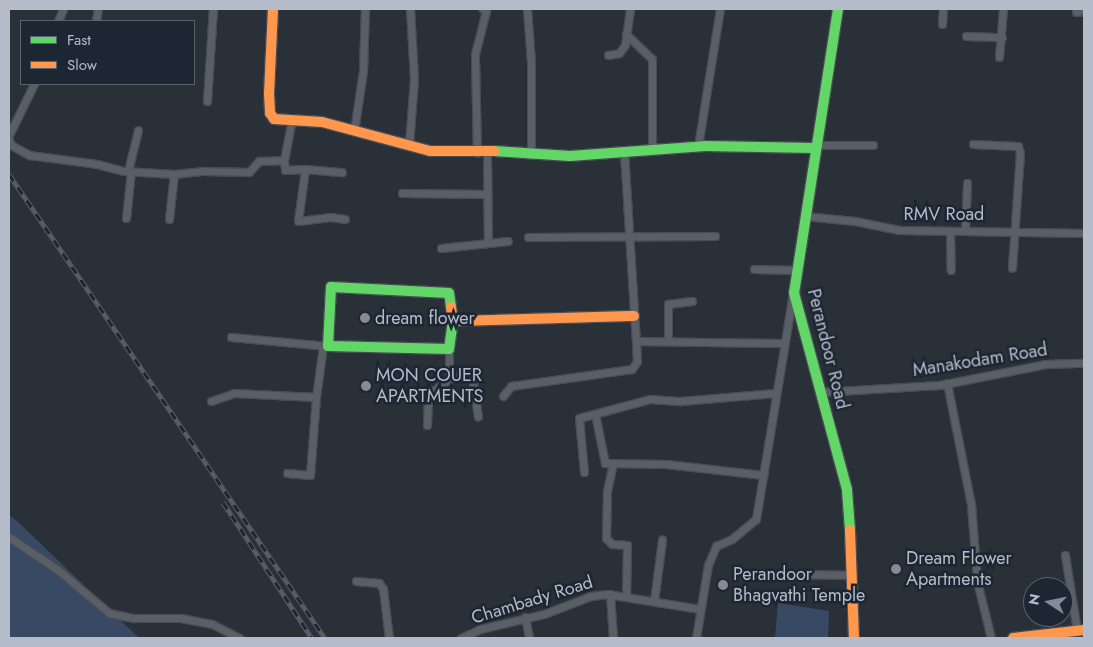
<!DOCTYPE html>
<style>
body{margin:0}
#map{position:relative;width:1093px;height:647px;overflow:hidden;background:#2a3038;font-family:Jost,sans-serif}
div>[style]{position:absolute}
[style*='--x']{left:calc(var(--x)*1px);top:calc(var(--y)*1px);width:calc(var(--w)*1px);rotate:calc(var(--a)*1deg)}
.water>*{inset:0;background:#384963}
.roads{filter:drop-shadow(1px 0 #484c53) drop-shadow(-1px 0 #484c53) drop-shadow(0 1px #484c53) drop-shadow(0 -1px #484c53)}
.street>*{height:7px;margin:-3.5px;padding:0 3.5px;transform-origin:3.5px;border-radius:3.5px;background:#5a5e66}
.fast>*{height:10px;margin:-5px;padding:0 5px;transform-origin:5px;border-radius:5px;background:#63d668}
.slow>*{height:10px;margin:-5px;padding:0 5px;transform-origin:5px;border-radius:5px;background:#ff974d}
.rail>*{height:4.5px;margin-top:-2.25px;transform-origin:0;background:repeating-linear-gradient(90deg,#1d2633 0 8px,#595d64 0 16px);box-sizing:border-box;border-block:1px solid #595d64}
.dots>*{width:14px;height:14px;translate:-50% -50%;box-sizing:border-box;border:2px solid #1d2633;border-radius:50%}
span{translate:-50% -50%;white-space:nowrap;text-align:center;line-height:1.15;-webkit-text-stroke:5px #1d2633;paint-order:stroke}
.street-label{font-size:18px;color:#b4bcc9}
.poi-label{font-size:18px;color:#b4bcc9}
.left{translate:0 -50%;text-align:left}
.frame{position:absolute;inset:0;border:10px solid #b4bcc9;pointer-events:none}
.legend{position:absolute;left:20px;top:20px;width:175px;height:65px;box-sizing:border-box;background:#1d2633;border:1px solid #59626f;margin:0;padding:6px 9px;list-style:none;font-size:15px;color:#b4bcc9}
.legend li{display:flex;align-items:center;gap:10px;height:25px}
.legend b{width:25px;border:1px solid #59626f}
.north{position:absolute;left:1023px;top:577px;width:50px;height:50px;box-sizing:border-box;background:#1d2633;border:1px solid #59626f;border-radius:50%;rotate:281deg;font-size:14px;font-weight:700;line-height:20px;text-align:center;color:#b4bcc9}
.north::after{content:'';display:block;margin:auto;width:18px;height:22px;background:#848b96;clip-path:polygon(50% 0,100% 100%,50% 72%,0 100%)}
</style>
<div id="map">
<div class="water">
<div style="clip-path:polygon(9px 515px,18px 522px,139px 638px,9px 638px)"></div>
<div style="clip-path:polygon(778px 603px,829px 611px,828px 638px,775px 638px)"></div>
</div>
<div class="roads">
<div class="street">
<div style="--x:527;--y:9;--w:53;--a:85.7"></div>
<div style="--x:531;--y:62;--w:93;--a:90"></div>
<div style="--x:1076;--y:12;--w:8;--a:-7"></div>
<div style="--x:58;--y:21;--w:13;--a:-67"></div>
<div style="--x:96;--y:21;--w:12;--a:-81"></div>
<div style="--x:942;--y:24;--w:15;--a:-86"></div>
<div style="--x:626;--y:34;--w:36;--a:44"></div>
<div style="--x:652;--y:59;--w:92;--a:90"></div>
<div style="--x:966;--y:36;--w:36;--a:2"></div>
<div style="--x:608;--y:55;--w:11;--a:-10"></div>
<div style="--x:619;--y:53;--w:10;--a:-53"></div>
<div style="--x:625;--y:45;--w:36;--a:-82"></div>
<div style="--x:999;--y:57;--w:48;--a:-85.2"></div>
<div style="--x:207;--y:101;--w:92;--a:-86.3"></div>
<div style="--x:354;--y:131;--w:61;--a:-81.5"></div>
<div style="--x:363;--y:71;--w:62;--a:-88.2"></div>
<div style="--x:9;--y:135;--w:57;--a:-63.9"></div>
<div style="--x:9;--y:140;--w:5;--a:68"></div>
<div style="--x:11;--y:145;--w:21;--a:29"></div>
<div style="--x:29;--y:155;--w:69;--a:7.5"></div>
<div style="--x:97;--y:164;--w:27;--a:15"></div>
<div style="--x:123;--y:171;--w:51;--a:3.4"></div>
<div style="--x:174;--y:174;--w:30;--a:-6"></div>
<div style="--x:204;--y:171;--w:45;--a:1.3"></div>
<div style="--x:249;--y:172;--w:15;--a:-48"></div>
<div style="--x:259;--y:161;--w:25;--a:-2"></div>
<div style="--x:284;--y:160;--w:10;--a:84"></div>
<div style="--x:285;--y:170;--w:20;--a:-3"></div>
<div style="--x:305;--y:169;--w:52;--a:97.7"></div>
<div style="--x:298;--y:221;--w:32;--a:-7"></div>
<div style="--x:330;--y:217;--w:15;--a:8"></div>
<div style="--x:973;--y:144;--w:45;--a:2.5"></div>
<div style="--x:1018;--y:146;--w:7;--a:74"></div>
<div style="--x:1020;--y:153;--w:115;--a:94"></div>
<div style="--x:409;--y:145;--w:67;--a:-85.7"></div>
<div style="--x:414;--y:78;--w:69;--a:-93.3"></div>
<div style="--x:816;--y:145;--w:57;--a:0"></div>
<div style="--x:698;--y:146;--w:139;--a:-80.9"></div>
<div style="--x:624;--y:152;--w:189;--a:86.4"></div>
<div style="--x:636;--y:341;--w:147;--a:0.8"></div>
<div style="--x:477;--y:153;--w:99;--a:-91.2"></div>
<div style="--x:475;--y:54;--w:44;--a:-75.7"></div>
<div style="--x:486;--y:11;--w:4;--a:-146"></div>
<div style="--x:487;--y:153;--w:90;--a:89.4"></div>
<div style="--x:284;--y:160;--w:38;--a:-79"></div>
<div style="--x:305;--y:169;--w:37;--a:5"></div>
<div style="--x:128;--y:171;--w:42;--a:-76.3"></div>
<div style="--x:402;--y:193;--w:85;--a:0.7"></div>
<div style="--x:805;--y:216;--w:50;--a:5.7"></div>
<div style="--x:855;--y:221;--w:45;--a:11.6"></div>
<div style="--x:899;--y:230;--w:185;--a:0.9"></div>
<div style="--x:126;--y:218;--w:47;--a:-83.9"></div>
<div style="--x:169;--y:219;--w:45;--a:-83.7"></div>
<div style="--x:950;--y:231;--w:39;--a:89"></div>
<div style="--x:965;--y:231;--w:48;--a:-87.6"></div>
<div style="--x:528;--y:237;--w:187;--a:-0.3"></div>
<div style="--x:441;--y:248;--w:67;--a:-6"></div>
<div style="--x:754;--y:269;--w:42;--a:1.4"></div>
<div style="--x:231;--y:337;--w:97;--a:5.3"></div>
<div style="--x:668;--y:341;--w:37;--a:-90"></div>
<div style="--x:668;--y:304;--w:24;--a:-7"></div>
<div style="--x:449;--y:375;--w:23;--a:0"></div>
<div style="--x:472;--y:375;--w:42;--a:81.9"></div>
<div style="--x:947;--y:383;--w:123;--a:78.8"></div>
<div style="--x:971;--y:504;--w:77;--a:85.5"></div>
<div style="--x:977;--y:581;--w:59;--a:76.2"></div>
<div style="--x:821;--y:392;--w:119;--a:-3.4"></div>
<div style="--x:940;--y:385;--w:108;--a:-11.2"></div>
<div style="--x:1046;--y:364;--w:38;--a:-2"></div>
<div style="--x:503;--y:396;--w:13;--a:-51"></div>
<div style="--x:511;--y:386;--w:122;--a:-8"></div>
<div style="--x:632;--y:369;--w:9;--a:-58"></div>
<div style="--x:637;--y:361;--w:20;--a:-93"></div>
<div style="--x:316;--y:397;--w:51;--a:-82.2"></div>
<div style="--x:211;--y:401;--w:24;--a:-19"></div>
<div style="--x:234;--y:393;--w:82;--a:2.8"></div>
<div style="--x:316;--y:397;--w:78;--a:94.4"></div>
<div style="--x:310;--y:475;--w:23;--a:-175"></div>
<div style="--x:595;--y:414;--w:50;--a:78.5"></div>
<div style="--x:605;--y:463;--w:61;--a:0.9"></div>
<div style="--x:666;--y:464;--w:98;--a:6.5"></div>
<div style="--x:427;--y:425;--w:30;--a:-88"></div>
<div style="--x:428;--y:395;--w:26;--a:-37"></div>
<div style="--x:449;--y:379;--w:30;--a:-90"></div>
<div style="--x:613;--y:463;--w:30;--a:102"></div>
<div style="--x:607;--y:492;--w:46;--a:91.2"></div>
<div style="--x:606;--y:538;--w:8;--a:45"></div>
<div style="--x:612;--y:544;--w:15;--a:4"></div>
<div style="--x:627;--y:545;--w:52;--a:91.1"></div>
<div style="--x:584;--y:472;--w:54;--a:-95.3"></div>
<div style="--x:579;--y:418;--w:73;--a:-15"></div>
<div style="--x:650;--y:399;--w:31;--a:4"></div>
<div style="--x:681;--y:401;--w:94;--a:-4.9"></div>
<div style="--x:9;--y:537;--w:59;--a:34"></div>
<div style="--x:58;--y:570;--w:67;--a:40.1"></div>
<div style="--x:109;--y:613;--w:25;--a:12"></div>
<div style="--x:133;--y:618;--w:48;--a:0"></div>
<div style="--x:181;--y:618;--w:32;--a:11"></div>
<div style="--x:212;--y:624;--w:31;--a:27"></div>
<div style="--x:1065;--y:555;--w:77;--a:81"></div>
<div style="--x:798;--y:574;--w:55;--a:1"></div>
<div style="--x:356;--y:581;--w:23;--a:5"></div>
<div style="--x:379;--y:583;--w:7;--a:56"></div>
<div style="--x:383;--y:589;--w:49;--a:83"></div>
<div style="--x:610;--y:594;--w:44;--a:86.1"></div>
<div style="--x:654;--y:601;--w:62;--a:-82.5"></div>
<div style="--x:525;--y:617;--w:21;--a:79"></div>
<div style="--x:461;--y:638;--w:21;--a:-25"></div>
<div style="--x:480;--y:629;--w:66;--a:-13.2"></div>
<div style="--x:544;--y:614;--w:50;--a:-21"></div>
<div style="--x:591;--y:596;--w:16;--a:-7"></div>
<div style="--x:607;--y:594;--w:94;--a:9.2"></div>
<div style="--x:696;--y:638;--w:74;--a:-80.7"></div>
<div style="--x:708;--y:565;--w:21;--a:-67"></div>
<div style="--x:716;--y:546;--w:17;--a:-24"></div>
<div style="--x:732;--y:539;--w:31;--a:-40"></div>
<div style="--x:756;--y:519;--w:228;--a:-80.7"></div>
</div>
<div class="fast">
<div style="--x:838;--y:9;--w:287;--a:98.8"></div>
<div style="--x:794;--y:293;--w:204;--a:74.9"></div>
<div style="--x:847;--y:490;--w:40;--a:85.7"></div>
<div style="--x:494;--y:151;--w:76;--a:3.8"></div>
<div style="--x:570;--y:156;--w:135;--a:-4.2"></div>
<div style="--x:705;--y:146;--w:110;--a:1"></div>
<div style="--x:451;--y:307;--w:14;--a:-98"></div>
<div style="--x:449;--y:293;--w:118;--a:-177.1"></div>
<div style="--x:331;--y:287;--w:59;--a:92.9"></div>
<div style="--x:328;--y:346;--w:121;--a:1.4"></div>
<div style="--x:449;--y:349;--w:28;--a:-82"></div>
</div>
<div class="slow">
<div style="--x:273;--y:9;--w:84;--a:92.7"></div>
<div style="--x:269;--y:93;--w:20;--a:87"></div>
<div style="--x:270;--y:113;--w:7;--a:56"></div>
<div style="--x:274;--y:119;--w:48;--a:3.6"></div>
<div style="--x:322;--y:122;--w:112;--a:15"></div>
<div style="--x:430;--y:151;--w:64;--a:0"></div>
<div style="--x:451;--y:307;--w:14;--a:82"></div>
<div style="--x:453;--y:321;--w:181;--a:-1.6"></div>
<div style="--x:850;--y:530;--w:108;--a:87.9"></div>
<div style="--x:1013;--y:638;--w:71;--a:-6.4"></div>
</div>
</div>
<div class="rail">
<div style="--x:9;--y:174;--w:561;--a:55.74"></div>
<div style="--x:223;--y:502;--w:163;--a:56.8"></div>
</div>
<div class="dots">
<div style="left:365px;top:318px;background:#848b96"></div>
<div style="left:366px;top:386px;background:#848b96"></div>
<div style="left:896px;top:569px;background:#848b96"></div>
<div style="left:723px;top:585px;background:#848b96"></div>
</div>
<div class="street-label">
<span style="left:944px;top:214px">RMV Road</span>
<span style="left:828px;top:349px;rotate:76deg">Perandoor Road</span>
<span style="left:980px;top:360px;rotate:-9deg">Manakodam Road</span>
<span style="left:532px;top:600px;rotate:-17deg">Chambady Road</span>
</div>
<div class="poi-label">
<span class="left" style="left:375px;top:318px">dream flower</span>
<span class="left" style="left:376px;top:386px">MON COUER<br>APARTMENTS</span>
<span class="left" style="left:906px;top:569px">Dream Flower<br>Apartments</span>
<span class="left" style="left:733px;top:585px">Perandoor<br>Bhagvathi Temple</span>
</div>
<div class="frame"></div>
<ul class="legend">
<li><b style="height:6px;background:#63d668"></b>Fast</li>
<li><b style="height:6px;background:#ff974d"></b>Slow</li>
</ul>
<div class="north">N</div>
</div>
